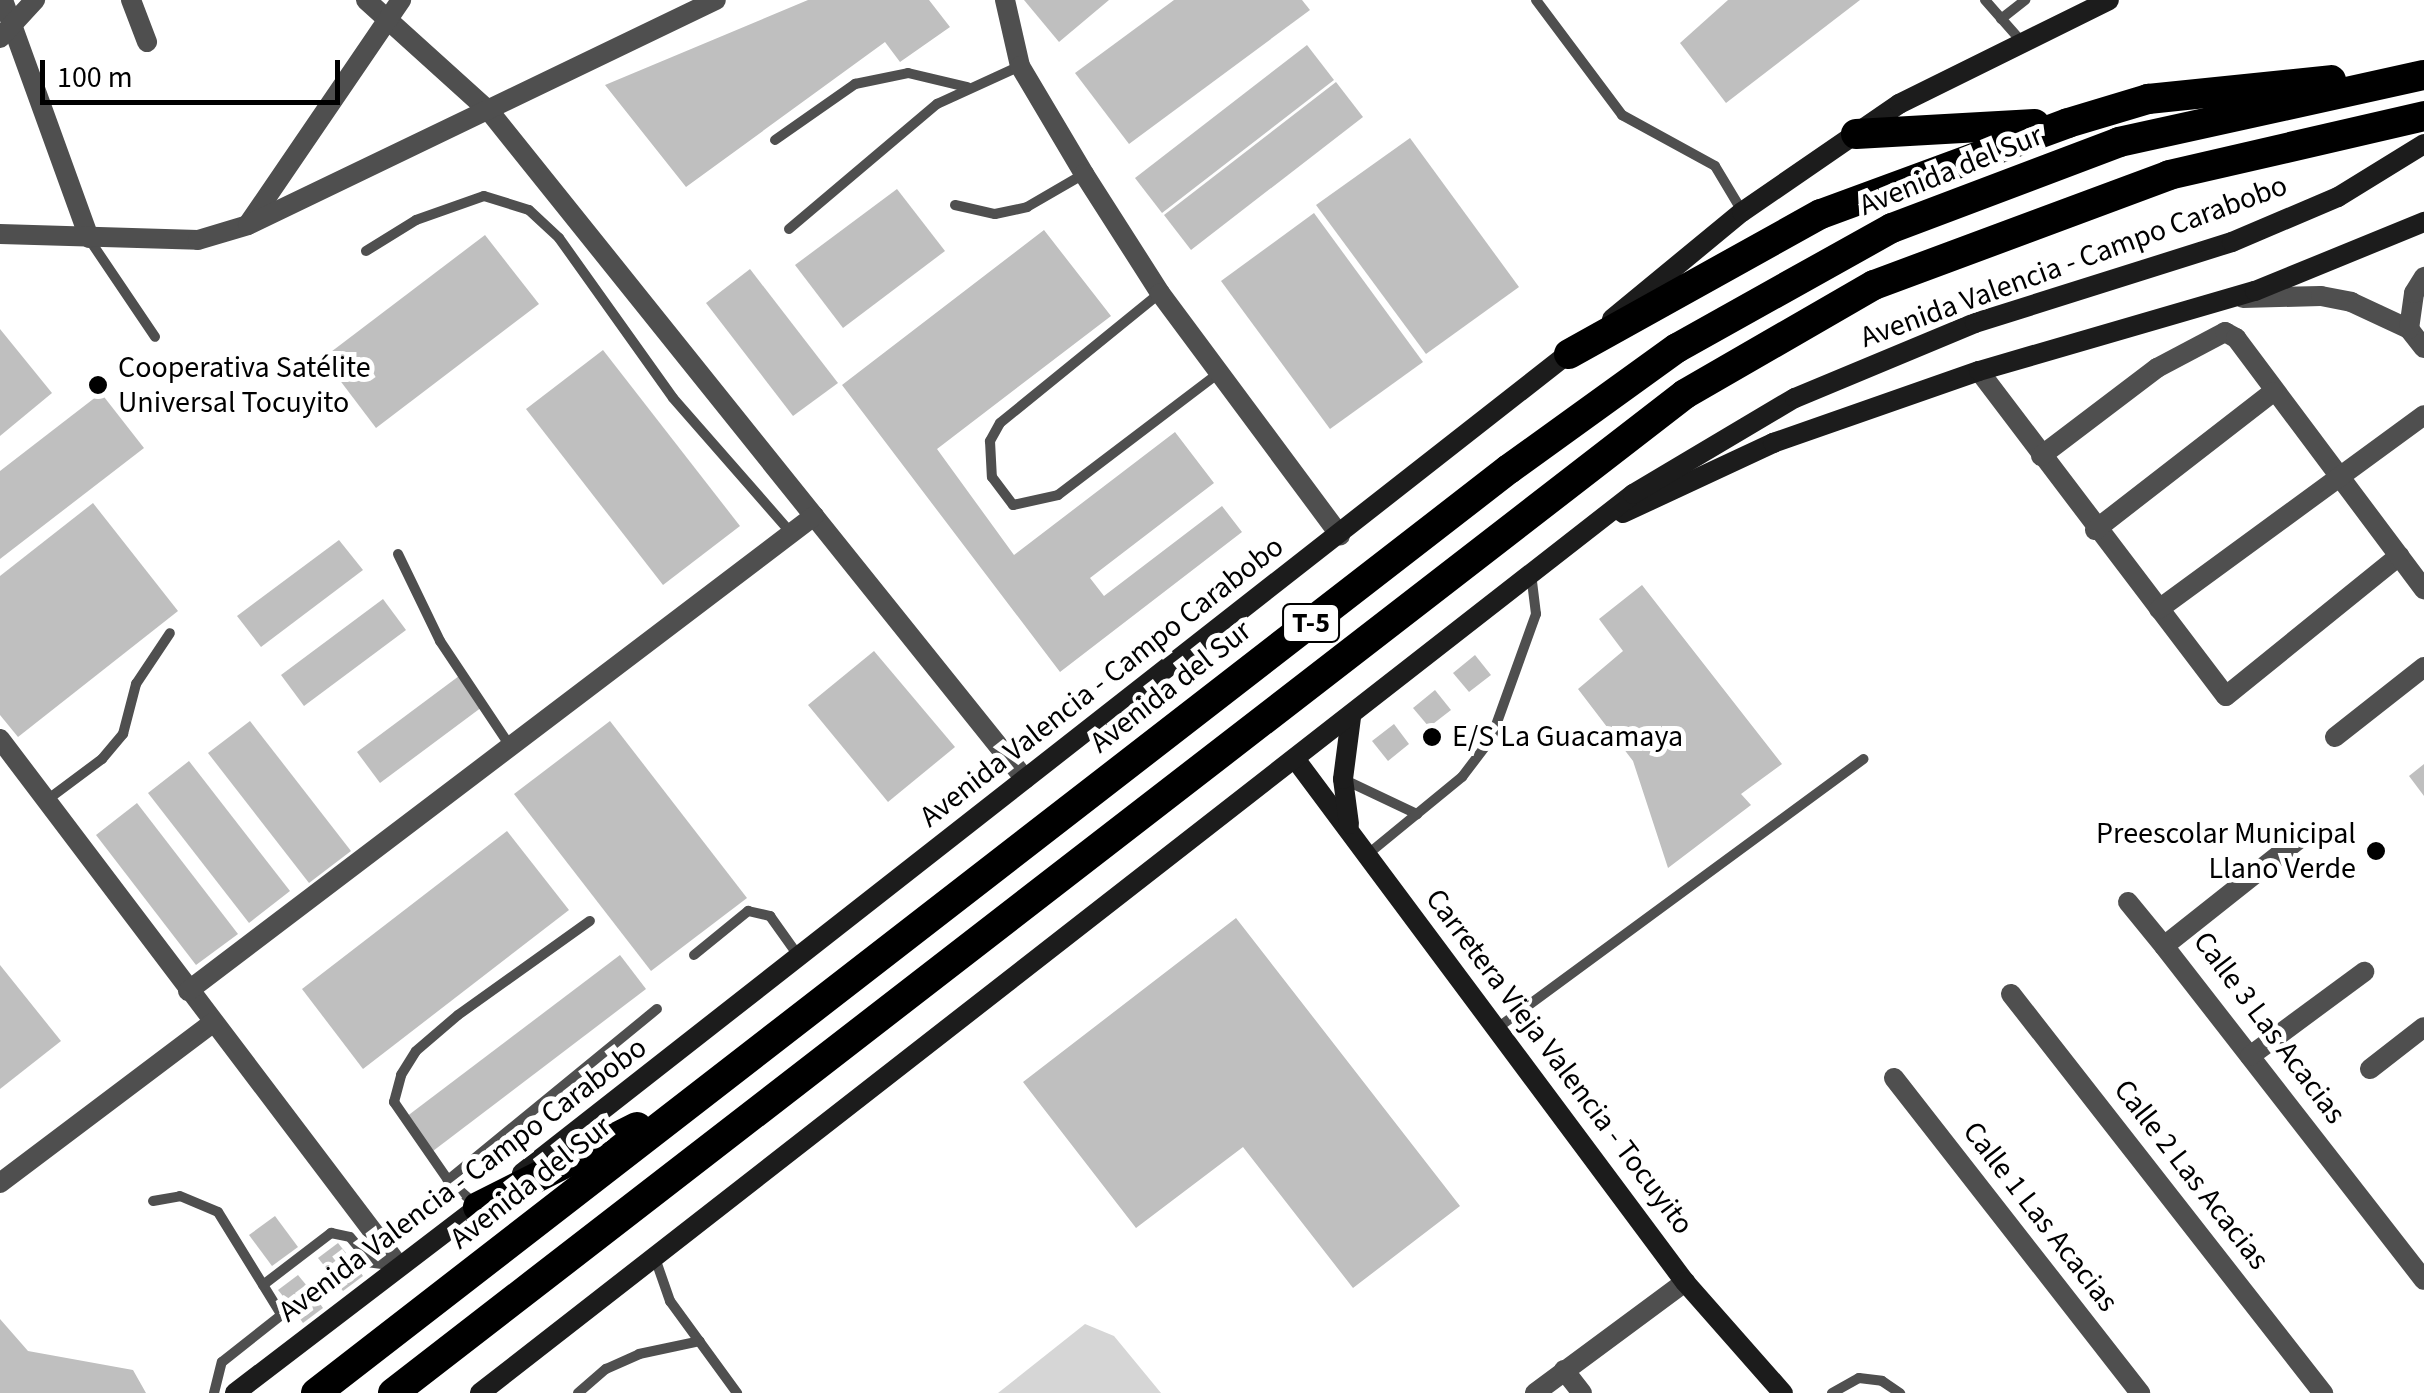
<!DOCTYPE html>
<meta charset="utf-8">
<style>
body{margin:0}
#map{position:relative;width:2424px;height:1393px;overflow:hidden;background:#fff;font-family:"Source Sans 3",sans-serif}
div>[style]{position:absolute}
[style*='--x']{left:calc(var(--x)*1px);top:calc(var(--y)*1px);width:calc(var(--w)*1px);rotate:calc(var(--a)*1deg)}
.green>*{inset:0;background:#d6d6d6}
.building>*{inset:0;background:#bfbfbf}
.lane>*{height:10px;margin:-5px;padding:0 5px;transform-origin:5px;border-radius:5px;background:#4f4f4f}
.street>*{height:20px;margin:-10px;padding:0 10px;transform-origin:10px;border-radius:10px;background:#4f4f4f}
.secondary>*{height:20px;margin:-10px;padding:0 10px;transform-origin:10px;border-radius:10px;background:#1c1c1c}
.highway>*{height:30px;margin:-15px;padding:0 15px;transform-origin:15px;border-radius:15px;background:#000}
.dots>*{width:28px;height:28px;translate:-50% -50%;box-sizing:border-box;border:5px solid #fff;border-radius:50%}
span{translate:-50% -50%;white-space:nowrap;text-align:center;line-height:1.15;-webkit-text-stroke:10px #fff;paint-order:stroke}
.shield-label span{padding:2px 8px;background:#fff;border:2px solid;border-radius:8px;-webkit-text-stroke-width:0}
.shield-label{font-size:28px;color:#000;font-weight:700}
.street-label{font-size:30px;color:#000}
.poi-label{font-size:30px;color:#000}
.left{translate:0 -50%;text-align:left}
.right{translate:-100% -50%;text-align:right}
.scale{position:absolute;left:40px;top:60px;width:300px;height:45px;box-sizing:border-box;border:5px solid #000;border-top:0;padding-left:12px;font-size:30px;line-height:35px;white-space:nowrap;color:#000;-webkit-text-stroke:8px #fff;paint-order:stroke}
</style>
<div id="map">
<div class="green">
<div style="clip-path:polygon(1085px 1324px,1114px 1336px,1161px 1393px,998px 1393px)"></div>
</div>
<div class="building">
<div style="clip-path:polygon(808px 0,929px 0,950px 27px,900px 62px,885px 42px,686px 187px,605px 85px)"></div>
<div style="clip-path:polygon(1024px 0,1109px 0,1059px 42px)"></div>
<div style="clip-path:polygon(1174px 0,1302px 0,1310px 10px,1129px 144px,1075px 73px)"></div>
<div style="clip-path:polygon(1728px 0,1860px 0,1726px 103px,1680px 43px)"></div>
<div style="clip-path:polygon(1307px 45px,1334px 80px,1162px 213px,1135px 178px)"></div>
<div style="clip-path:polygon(1336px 82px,1363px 117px,1191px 250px,1164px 215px)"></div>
<div style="clip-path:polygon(1410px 138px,1519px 287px,1426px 354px,1316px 205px)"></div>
<div style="clip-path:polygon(897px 189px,945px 251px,843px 328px,795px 265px)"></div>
<div style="clip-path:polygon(1314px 213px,1423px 362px,1330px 429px,1221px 281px)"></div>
<div style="clip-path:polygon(1044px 230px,1111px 316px,937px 449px,1014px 555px,1175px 432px,1214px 483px,1090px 578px,1104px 596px,1222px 506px,1242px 532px,1060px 672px,842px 385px)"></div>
<div style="clip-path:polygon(485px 235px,539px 304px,376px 428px,323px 358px)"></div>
<div style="clip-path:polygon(750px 269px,838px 383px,793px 416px,706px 303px)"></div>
<div style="clip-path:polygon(0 329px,52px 393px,0 436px)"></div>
<div style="clip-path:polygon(603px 350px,740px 526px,663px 585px,526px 409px)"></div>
<div style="clip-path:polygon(101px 393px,144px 448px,0 559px,0 471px)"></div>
<div style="clip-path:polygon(93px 503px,178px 611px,18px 737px,0 715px,0 576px)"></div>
<div style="clip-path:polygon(339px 540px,363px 570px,261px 647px,237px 616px)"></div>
<div style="clip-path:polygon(1642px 585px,1782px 764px,1741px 794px,1751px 805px,1668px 868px,1633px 761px,1578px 689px,1623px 651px,1599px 619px)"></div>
<div style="clip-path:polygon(383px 599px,406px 630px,304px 706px,281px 675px)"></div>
<div style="clip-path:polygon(874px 651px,955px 747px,888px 802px,808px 705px)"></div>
<div style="clip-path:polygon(1475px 655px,1491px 675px,1469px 692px,1453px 673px)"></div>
<div style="clip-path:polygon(459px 676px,482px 707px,380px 783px,357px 752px)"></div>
<div style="clip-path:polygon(1435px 690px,1451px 710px,1429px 727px,1413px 708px)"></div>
<div style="clip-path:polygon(250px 721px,351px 851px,309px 883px,208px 753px)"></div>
<div style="clip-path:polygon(610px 721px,747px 898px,651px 971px,514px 794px)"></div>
<div style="clip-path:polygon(1394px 724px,1409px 744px,1388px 761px,1372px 741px)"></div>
<div style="clip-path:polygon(189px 761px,290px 891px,249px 923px,148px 793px)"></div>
<div style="clip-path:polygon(2424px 764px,2424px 796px,2409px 776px)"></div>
<div style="clip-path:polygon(137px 803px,238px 934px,196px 965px,96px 835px)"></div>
<div style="clip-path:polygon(507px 831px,569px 910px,363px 1069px,302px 989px)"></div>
<div style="clip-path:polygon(1236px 918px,1460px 1206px,1353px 1288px,1243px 1147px,1136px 1228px,1023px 1082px)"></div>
<div style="clip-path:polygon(620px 955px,646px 989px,433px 1151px,406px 1117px)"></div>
<div style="clip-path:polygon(0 965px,61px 1041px,0 1089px)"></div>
<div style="clip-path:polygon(275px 1216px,298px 1247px,272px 1266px,249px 1235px)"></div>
<div style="clip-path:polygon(338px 1243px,346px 1253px,326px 1268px,318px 1258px)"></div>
<div style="clip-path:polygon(355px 1265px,363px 1276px,343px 1291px,335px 1281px)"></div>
<div style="clip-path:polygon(298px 1275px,307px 1286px,287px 1301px,278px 1290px)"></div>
<div style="clip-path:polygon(315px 1297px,323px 1308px,303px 1323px,295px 1312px)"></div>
<div style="clip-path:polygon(0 1319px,28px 1351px,133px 1370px,146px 1393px,0 1393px)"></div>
</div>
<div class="lane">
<div style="--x:1536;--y:0;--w:144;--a:53.2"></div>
<div style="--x:1622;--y:115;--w:106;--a:28.7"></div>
<div style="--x:1715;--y:166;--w:52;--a:59"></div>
<div style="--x:1985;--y:0;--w:55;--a:48.7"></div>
<div style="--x:2001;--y:19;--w:31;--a:-38"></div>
<div style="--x:775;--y:140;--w:98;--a:-35"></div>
<div style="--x:855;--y:84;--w:54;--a:-11.7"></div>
<div style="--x:908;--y:73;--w:61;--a:13.3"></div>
<div style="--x:955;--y:205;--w:41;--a:12.7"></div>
<div style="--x:995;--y:214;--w:33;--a:-12"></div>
<div style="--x:1027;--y:207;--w:66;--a:-30.1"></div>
<div style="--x:789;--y:229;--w:194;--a:-40.2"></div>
<div style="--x:937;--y:104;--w:91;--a:-24.6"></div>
<div style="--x:89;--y:239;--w:118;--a:56"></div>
<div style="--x:366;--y:251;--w:59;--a:-31.8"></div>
<div style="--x:416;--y:220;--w:72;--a:-19.4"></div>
<div style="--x:484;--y:196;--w:47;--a:17.3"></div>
<div style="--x:529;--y:210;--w:41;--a:43"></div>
<div style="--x:559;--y:238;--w:196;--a:54.5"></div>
<div style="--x:673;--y:398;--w:182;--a:48.8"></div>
<div style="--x:1160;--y:293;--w:206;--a:140.9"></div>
<div style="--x:1000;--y:423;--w:21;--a:119"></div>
<div style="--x:990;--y:441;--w:36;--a:87"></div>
<div style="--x:992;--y:477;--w:35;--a:53"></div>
<div style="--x:1013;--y:505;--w:46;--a:-12.5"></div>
<div style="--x:1058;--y:495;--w:202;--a:-37.2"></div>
<div style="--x:398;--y:554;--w:97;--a:64.2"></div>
<div style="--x:440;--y:641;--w:126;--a:56.3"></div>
<div style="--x:1345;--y:780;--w:80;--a:25.3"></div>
<div style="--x:47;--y:800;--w:69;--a:-36.7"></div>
<div style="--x:102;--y:759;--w:33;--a:-50"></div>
<div style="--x:123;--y:734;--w:52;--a:-75.4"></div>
<div style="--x:136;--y:684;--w:61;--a:-56.3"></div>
<div style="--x:1368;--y:854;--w:122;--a:-39.3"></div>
<div style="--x:1462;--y:777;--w:48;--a:-52.7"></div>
<div style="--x:1491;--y:739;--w:133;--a:-70.2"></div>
<div style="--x:1536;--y:614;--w:38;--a:-97"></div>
<div style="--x:694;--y:955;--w:70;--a:-39.2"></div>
<div style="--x:748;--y:911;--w:23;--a:13"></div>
<div style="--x:770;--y:916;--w:52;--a:54.5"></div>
<div style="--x:1496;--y:1029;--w:456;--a:-36.3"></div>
<div style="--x:448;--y:1180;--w:270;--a:-39.3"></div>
<div style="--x:153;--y:1201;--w:27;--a:-10"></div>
<div style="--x:180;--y:1196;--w:41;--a:22.8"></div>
<div style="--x:218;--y:1212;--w:120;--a:58.3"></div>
<div style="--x:474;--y:1203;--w:35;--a:-139"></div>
<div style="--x:448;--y:1180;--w:95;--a:-124.7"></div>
<div style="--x:394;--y:1102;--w:28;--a:-75"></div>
<div style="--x:401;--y:1075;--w:28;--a:-58"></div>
<div style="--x:416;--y:1051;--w:55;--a:-40.6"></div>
<div style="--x:458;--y:1015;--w:162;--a:-35.5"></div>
<div style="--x:655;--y:1258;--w:46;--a:70.8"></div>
<div style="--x:670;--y:1301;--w:114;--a:53.9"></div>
<div style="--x:263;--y:1285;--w:86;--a:-37.4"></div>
<div style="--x:331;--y:1233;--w:19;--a:12"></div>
<div style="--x:350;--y:1237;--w:30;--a:50"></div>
<div style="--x:214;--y:1393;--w:32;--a:-76"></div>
<div style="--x:222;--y:1362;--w:164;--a:-38.3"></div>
<div style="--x:351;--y:1260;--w:47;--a:7.3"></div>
<div style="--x:578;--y:1393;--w:37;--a:-41"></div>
<div style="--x:606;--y:1369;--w:36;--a:-24"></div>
<div style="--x:639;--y:1354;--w:62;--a:-12"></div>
<div style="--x:1832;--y:1393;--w:31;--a:-29"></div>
<div style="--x:1859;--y:1378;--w:23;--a:7"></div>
<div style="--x:1882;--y:1381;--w:22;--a:34"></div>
</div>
<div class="street">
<div style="--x:3;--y:0;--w:253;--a:70.1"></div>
<div style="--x:131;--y:0;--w:45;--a:69.1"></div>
<div style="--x:366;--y:0;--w:167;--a:42.1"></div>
<div style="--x:490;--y:112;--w:855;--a:51.27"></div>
<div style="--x:1005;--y:0;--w:68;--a:77.2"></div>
<div style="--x:1020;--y:66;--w:126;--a:59.3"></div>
<div style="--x:1084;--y:174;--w:141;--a:57.4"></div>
<div style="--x:1160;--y:293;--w:302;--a:53.4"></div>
<div style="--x:0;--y:38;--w:52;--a:-47.4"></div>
<div style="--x:249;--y:223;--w:270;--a:-55.7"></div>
<div style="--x:0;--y:234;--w:198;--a:1.7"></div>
<div style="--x:198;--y:240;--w:52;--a:-16.7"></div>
<div style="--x:248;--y:225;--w:519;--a:-25.68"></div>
<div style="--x:2243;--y:298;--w:78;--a:-1.5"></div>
<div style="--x:2321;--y:296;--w:31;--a:11"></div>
<div style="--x:2351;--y:302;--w:64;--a:25"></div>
<div style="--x:2409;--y:329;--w:24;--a:52"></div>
<div style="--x:2409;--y:329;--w:36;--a:-82"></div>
<div style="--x:2414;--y:293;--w:19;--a:-58"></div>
<div style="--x:1979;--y:371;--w:408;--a:52.8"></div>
<div style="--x:2226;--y:696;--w:223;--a:-39"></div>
<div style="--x:2041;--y:456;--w:146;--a:-37.2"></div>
<div style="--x:2157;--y:368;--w:77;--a:-27.9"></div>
<div style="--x:2225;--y:332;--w:13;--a:29"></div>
<div style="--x:2236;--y:338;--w:314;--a:53.2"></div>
<div style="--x:2095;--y:530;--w:225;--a:-37.8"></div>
<div style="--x:2159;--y:609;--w:328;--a:-36.2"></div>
<div style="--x:2335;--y:737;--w:113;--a:-38.2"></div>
<div style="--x:0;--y:739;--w:661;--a:52.87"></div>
<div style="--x:2299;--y:839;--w:172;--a:141.6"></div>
<div style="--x:2164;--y:946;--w:423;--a:52.1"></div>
<div style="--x:2128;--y:902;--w:57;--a:50.7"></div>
<div style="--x:188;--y:991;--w:786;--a:-37.19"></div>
<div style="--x:2011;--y:994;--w:507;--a:51.98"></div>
<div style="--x:2250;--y:1056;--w:142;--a:-36.4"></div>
<div style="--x:2370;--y:1069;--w:68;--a:-37.9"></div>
<div style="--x:1894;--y:1078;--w:400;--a:52"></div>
<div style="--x:0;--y:1183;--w:266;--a:-37"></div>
<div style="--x:1564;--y:1370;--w:29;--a:52"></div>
<div style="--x:1535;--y:1393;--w:187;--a:-36.5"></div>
</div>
<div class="secondary">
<div style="--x:1612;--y:319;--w:168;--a:-39.5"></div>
<div style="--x:1742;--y:212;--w:191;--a:-34.5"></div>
<div style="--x:1899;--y:104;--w:234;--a:-26.3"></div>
<div style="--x:1623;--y:513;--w:166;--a:-25"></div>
<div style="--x:1773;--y:443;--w:218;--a:-19.3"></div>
<div style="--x:1979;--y:371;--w:287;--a:-16.2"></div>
<div style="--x:2255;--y:291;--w:183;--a:-22.2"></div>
<div style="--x:1296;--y:760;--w:651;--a:53.31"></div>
<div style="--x:1685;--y:1282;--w:148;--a:48.6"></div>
<div style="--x:1349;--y:824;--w:45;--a:-97.6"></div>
<div style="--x:1343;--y:779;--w:63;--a:-82.6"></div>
<div style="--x:522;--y:1173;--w:1341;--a:-38.07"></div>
<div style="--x:235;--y:1393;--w:317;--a:-37.4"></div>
<div style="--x:480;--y:1393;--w:1462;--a:-37.94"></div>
<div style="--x:1633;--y:494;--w:188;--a:-30.7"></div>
<div style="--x:1795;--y:398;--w:195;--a:-22.6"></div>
<div style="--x:1975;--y:323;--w:269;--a:-17.5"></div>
<div style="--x:2232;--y:242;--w:115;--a:-23"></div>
<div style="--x:2338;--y:197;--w:101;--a:-31.6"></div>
</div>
<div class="highway">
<div style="--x:1856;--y:134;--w:179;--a:-3.2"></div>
<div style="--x:1569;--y:354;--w:288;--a:-29.1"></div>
<div style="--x:1821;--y:214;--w:263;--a:-20.2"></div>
<div style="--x:2068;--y:123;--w:84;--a:-16.7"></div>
<div style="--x:2148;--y:99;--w:184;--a:-5.9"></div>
<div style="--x:478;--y:1207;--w:178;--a:-26.7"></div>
<div style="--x:316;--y:1393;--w:1509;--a:-37.76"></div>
<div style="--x:1509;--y:469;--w:207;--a:-35.8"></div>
<div style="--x:1677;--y:348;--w:246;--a:-29.2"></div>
<div style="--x:1892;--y:228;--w:243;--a:-20.7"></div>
<div style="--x:2119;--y:142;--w:312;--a:-12.4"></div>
<div style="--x:393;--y:1393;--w:1633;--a:-37.71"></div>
<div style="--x:1685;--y:394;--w:218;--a:-30"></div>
<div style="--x:1874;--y:285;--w:315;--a:-20.4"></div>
<div style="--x:2169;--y:175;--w:262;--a:-13"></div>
</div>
<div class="dots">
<div style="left:98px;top:385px;background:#000"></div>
<div style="left:1432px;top:737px;background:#000"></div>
<div style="left:2376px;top:851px;background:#000"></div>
</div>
<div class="shield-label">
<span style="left:1311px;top:623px">T-5</span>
</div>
<div class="street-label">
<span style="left:1951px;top:171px;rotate:-22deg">Avenida del Sur</span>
<span style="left:2074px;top:262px;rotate:-20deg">Avenida Valencia - Campo Carabobo</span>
<span style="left:1102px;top:682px;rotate:-38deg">Avenida Valencia - Campo Carabobo</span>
<span style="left:1171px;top:687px;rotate:-38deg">Avenida del Sur</span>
<span style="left:2269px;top:1028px;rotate:53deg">Calle 3 Las Acacias</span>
<span style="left:1559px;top:1062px;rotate:53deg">Carretera Vieja Valencia - Tocuyito</span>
<span style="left:2191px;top:1175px;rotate:52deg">Calle 2 Las Acacias</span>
<span style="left:463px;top:1180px;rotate:-37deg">Avenida Valencia - Campo Carabobo</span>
<span style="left:531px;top:1183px;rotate:-38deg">Avenida del Sur</span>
<span style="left:2040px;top:1217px;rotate:52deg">Calle 1 Las Acacias</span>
</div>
<div class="poi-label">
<span class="left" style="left:118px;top:385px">Cooperativa Satélite<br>Universal Tocuyito</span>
<span class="left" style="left:1452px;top:737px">E/S La Guacamaya</span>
<span class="right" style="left:2356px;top:851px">Preescolar Municipal<br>Llano Verde</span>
</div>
<div class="scale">100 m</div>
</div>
